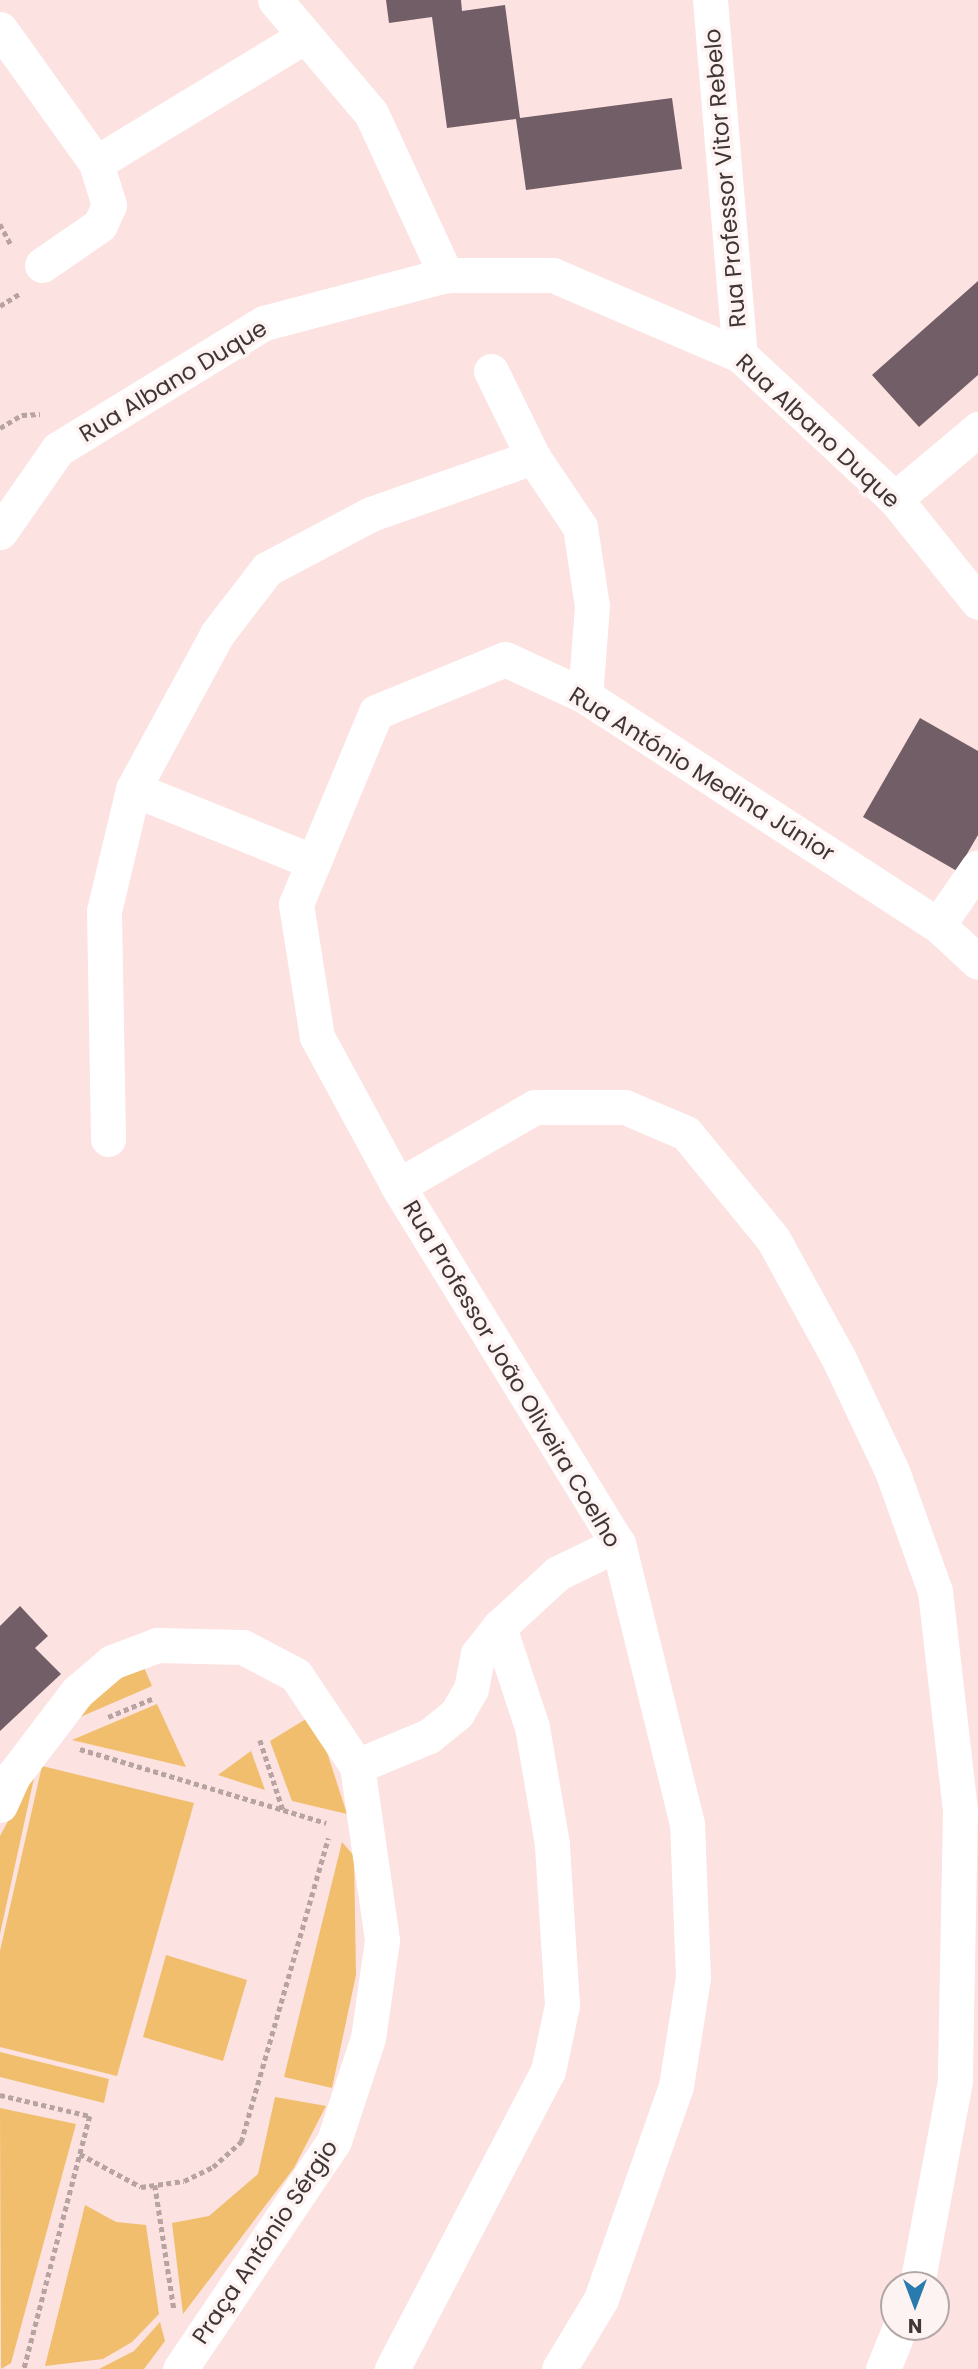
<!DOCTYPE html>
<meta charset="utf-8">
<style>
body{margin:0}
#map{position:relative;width:978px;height:2369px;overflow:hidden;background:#fce2e0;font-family:Poppins,sans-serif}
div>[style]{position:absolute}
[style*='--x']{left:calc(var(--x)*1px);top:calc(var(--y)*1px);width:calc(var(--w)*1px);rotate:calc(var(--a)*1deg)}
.green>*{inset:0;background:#f0be6d}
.building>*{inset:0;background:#725e66}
.path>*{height:4.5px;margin-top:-2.25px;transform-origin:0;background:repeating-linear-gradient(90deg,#b7a3a1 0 5px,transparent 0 8.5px)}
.street>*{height:35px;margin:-17.5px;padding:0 17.5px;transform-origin:17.5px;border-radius:17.5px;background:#fff}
span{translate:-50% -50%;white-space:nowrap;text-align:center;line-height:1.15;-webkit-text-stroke:7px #fef3f3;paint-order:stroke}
.street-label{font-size:23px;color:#403635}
.north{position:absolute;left:880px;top:2271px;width:70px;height:70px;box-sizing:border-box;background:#fef3f3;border:2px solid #b2a7a7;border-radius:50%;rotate:180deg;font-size:19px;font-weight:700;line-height:28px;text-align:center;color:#403635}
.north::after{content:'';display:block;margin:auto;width:24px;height:32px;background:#287bac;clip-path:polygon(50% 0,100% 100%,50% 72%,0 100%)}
</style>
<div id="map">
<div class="green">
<div style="clip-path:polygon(143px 1665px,152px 1686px,64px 1724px,114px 1677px)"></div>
<div style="clip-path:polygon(157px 1704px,186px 1767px,72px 1740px)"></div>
<div style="clip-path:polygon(306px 1719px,324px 1743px,347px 1814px,292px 1801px,270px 1741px)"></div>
<div style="clip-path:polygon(251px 1751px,265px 1790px,218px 1775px)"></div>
<div style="clip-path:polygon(42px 1766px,194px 1803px,117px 2076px,0 2047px,0 1951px)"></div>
<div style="clip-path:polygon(36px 1769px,0 1934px,0 1836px)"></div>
<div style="clip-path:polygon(342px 1842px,354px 1856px,356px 1975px,332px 2088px,284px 2077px)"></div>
<div style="clip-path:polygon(166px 1955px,247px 1980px,223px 2061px,143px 2037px)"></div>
<div style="clip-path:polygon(0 2052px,109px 2079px,104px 2103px,0 2077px)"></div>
<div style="clip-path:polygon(275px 2097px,326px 2106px,294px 2168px,183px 2314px,172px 2223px,209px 2216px,258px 2174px)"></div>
<div style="clip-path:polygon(0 2108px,76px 2124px,11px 2363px,1px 2369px)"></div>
<div style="clip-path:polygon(85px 2205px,116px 2222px,146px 2225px,159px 2314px,132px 2342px,103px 2359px,45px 2366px)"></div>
<div style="clip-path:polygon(160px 2322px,165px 2341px,144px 2369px,99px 2369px,134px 2351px)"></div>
</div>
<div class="building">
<div style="clip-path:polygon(386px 0,461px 0,462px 11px,505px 5px,520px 118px,672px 98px,682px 169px,526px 190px,516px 119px,447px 128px,432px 17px,389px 23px)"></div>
<div style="clip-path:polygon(978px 281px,978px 375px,919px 427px,872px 375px)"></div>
<div style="clip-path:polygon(920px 718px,978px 751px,978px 835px,957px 871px,863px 817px)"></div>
<div style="clip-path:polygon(20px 1606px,48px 1636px,35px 1648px,61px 1674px,0 1731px,0 1626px)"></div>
</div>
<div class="path">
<div style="--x:0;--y:224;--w:24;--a:62"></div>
<div style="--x:0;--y:306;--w:25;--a:-32"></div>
<div style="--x:0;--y:428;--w:26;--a:-31"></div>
<div style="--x:22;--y:415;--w:18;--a:-3"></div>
<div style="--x:108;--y:1717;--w:50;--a:-22.4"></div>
<div style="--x:260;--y:1740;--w:74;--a:71.8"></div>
<div style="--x:80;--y:1749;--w:257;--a:16.7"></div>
<div style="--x:0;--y:2095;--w:92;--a:13.1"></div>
<div style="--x:90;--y:2116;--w:261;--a:104.6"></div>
<div style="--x:80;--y:2154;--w:69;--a:28.4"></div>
<div style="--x:141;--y:2187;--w:43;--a:-7.9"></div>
<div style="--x:184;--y:2181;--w:32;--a:-26"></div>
<div style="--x:213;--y:2167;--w:38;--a:-42"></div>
<div style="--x:241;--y:2142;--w:316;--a:-74"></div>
<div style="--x:155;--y:2185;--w:125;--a:81.3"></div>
</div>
<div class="street">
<div style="--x:275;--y:0;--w:148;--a:49.7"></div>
<div style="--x:371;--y:113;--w:179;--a:65.2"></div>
<div style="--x:710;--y:0;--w:356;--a:85.2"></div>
<div style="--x:0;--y:29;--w:165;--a:54.4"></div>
<div style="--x:96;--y:163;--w:245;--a:-31.3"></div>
<div style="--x:42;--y:265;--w:70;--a:-34.6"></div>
<div style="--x:100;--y:225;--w:22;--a:-66"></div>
<div style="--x:109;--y:205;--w:44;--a:-107.2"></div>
<div style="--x:491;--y:371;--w:96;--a:64"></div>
<div style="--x:533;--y:457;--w:84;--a:56.1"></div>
<div style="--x:580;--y:527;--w:80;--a:81.4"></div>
<div style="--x:592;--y:606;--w:90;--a:94.4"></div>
<div style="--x:895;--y:499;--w:109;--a:-40.1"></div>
<div style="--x:0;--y:532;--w:101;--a:-55.1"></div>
<div style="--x:58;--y:449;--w:241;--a:-31.5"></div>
<div style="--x:264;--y:323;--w:188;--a:-14.8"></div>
<div style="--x:446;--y:275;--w:107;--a:0"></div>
<div style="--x:553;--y:275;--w:203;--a:23.2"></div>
<div style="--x:740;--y:355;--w:212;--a:42.9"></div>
<div style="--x:895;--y:499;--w:132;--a:51.1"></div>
<div style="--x:133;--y:789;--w:195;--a:22"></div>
<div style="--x:938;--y:925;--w:70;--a:-55.4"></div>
<div style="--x:108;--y:1139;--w:228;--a:-91"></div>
<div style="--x:104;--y:911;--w:125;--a:-76.6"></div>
<div style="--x:133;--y:789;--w:176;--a:-61.5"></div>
<div style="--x:217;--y:634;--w:82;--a:-52.4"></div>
<div style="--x:267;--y:569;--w:118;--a:-27.9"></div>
<div style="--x:371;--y:514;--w:172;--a:-19.4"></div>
<div style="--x:398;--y:1186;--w:158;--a:-30"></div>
<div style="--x:535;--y:1107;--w:90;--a:0"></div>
<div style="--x:625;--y:1107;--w:66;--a:23.1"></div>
<div style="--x:686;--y:1133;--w:137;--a:50.6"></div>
<div style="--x:773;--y:1239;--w:137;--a:61.2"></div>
<div style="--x:839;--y:1359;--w:124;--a:64.7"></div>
<div style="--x:892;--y:1471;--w:127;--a:70.3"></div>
<div style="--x:935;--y:1591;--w:220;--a:83.5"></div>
<div style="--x:960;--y:1810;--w:271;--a:91.1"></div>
<div style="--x:955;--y:2081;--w:208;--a:100.6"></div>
<div style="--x:357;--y:1766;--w:78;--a:-22.6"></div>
<div style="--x:429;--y:1736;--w:36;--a:-39"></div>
<div style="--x:457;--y:1713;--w:28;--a:-60"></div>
<div style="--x:471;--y:1689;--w:36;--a:-79"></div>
<div style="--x:478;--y:1654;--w:34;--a:-52"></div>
<div style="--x:499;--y:1627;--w:80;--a:-42.5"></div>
<div style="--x:558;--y:1573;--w:67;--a:-25.8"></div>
<div style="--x:0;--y:1805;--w:32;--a:-66"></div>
<div style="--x:13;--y:1776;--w:106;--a:-52.7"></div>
<div style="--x:77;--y:1692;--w:46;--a:-40.6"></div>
<div style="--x:112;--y:1662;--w:48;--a:-20.7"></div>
<div style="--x:157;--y:1645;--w:86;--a:1.3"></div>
<div style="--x:243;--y:1647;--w:60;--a:27.8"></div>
<div style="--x:296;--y:1675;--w:110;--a:56.2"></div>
<div style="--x:357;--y:1766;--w:176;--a:81.8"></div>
<div style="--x:382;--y:1940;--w:99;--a:98.1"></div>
<div style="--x:368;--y:2038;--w:108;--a:108.3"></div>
<div style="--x:334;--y:2141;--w:275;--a:124"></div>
<div style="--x:392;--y:2369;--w:336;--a:-62.4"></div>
<div style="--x:548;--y:2071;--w:67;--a:-78"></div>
<div style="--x:562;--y:2005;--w:161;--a:-93.6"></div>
<div style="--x:552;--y:1844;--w:119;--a:-99.7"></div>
<div style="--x:532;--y:1727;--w:105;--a:-108.3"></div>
<div style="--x:559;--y:2369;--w:82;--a:-59"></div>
<div style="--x:601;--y:2299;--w:226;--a:-70.6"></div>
<div style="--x:676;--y:2086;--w:109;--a:-81.1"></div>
<div style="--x:693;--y:1978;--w:154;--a:-92.2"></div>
<div style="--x:687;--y:1824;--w:288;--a:-103.8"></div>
<div style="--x:618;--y:1544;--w:420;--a:-121.6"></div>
<div style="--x:398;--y:1186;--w:170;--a:-118.5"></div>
<div style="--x:317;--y:1037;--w:135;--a:-99"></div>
<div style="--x:296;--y:904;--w:208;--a:-67.4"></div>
<div style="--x:376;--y:712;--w:139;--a:-22.3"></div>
<div style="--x:505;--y:659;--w:88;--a:24.8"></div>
<div style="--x:585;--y:696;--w:421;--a:33"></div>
<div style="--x:938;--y:925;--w:54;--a:42.8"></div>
<div style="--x:883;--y:2369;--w:45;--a:-68"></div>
</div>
<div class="street-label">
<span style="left:725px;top:178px;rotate:-95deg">Rua Professor Vitor Rebelo</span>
<span style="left:173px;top:381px;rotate:-31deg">Rua Albano Duque</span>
<span style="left:818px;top:431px;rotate:43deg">Rua Albano Duque</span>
<span style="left:702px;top:774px;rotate:32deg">Rua António Medina Júnior</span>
<span style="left:512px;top:1374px;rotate:59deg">Rua Professor João Oliveira Coelho</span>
<span style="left:265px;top:2242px;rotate:-56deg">Praça António Sérgio</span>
</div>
<div class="north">N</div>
</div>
